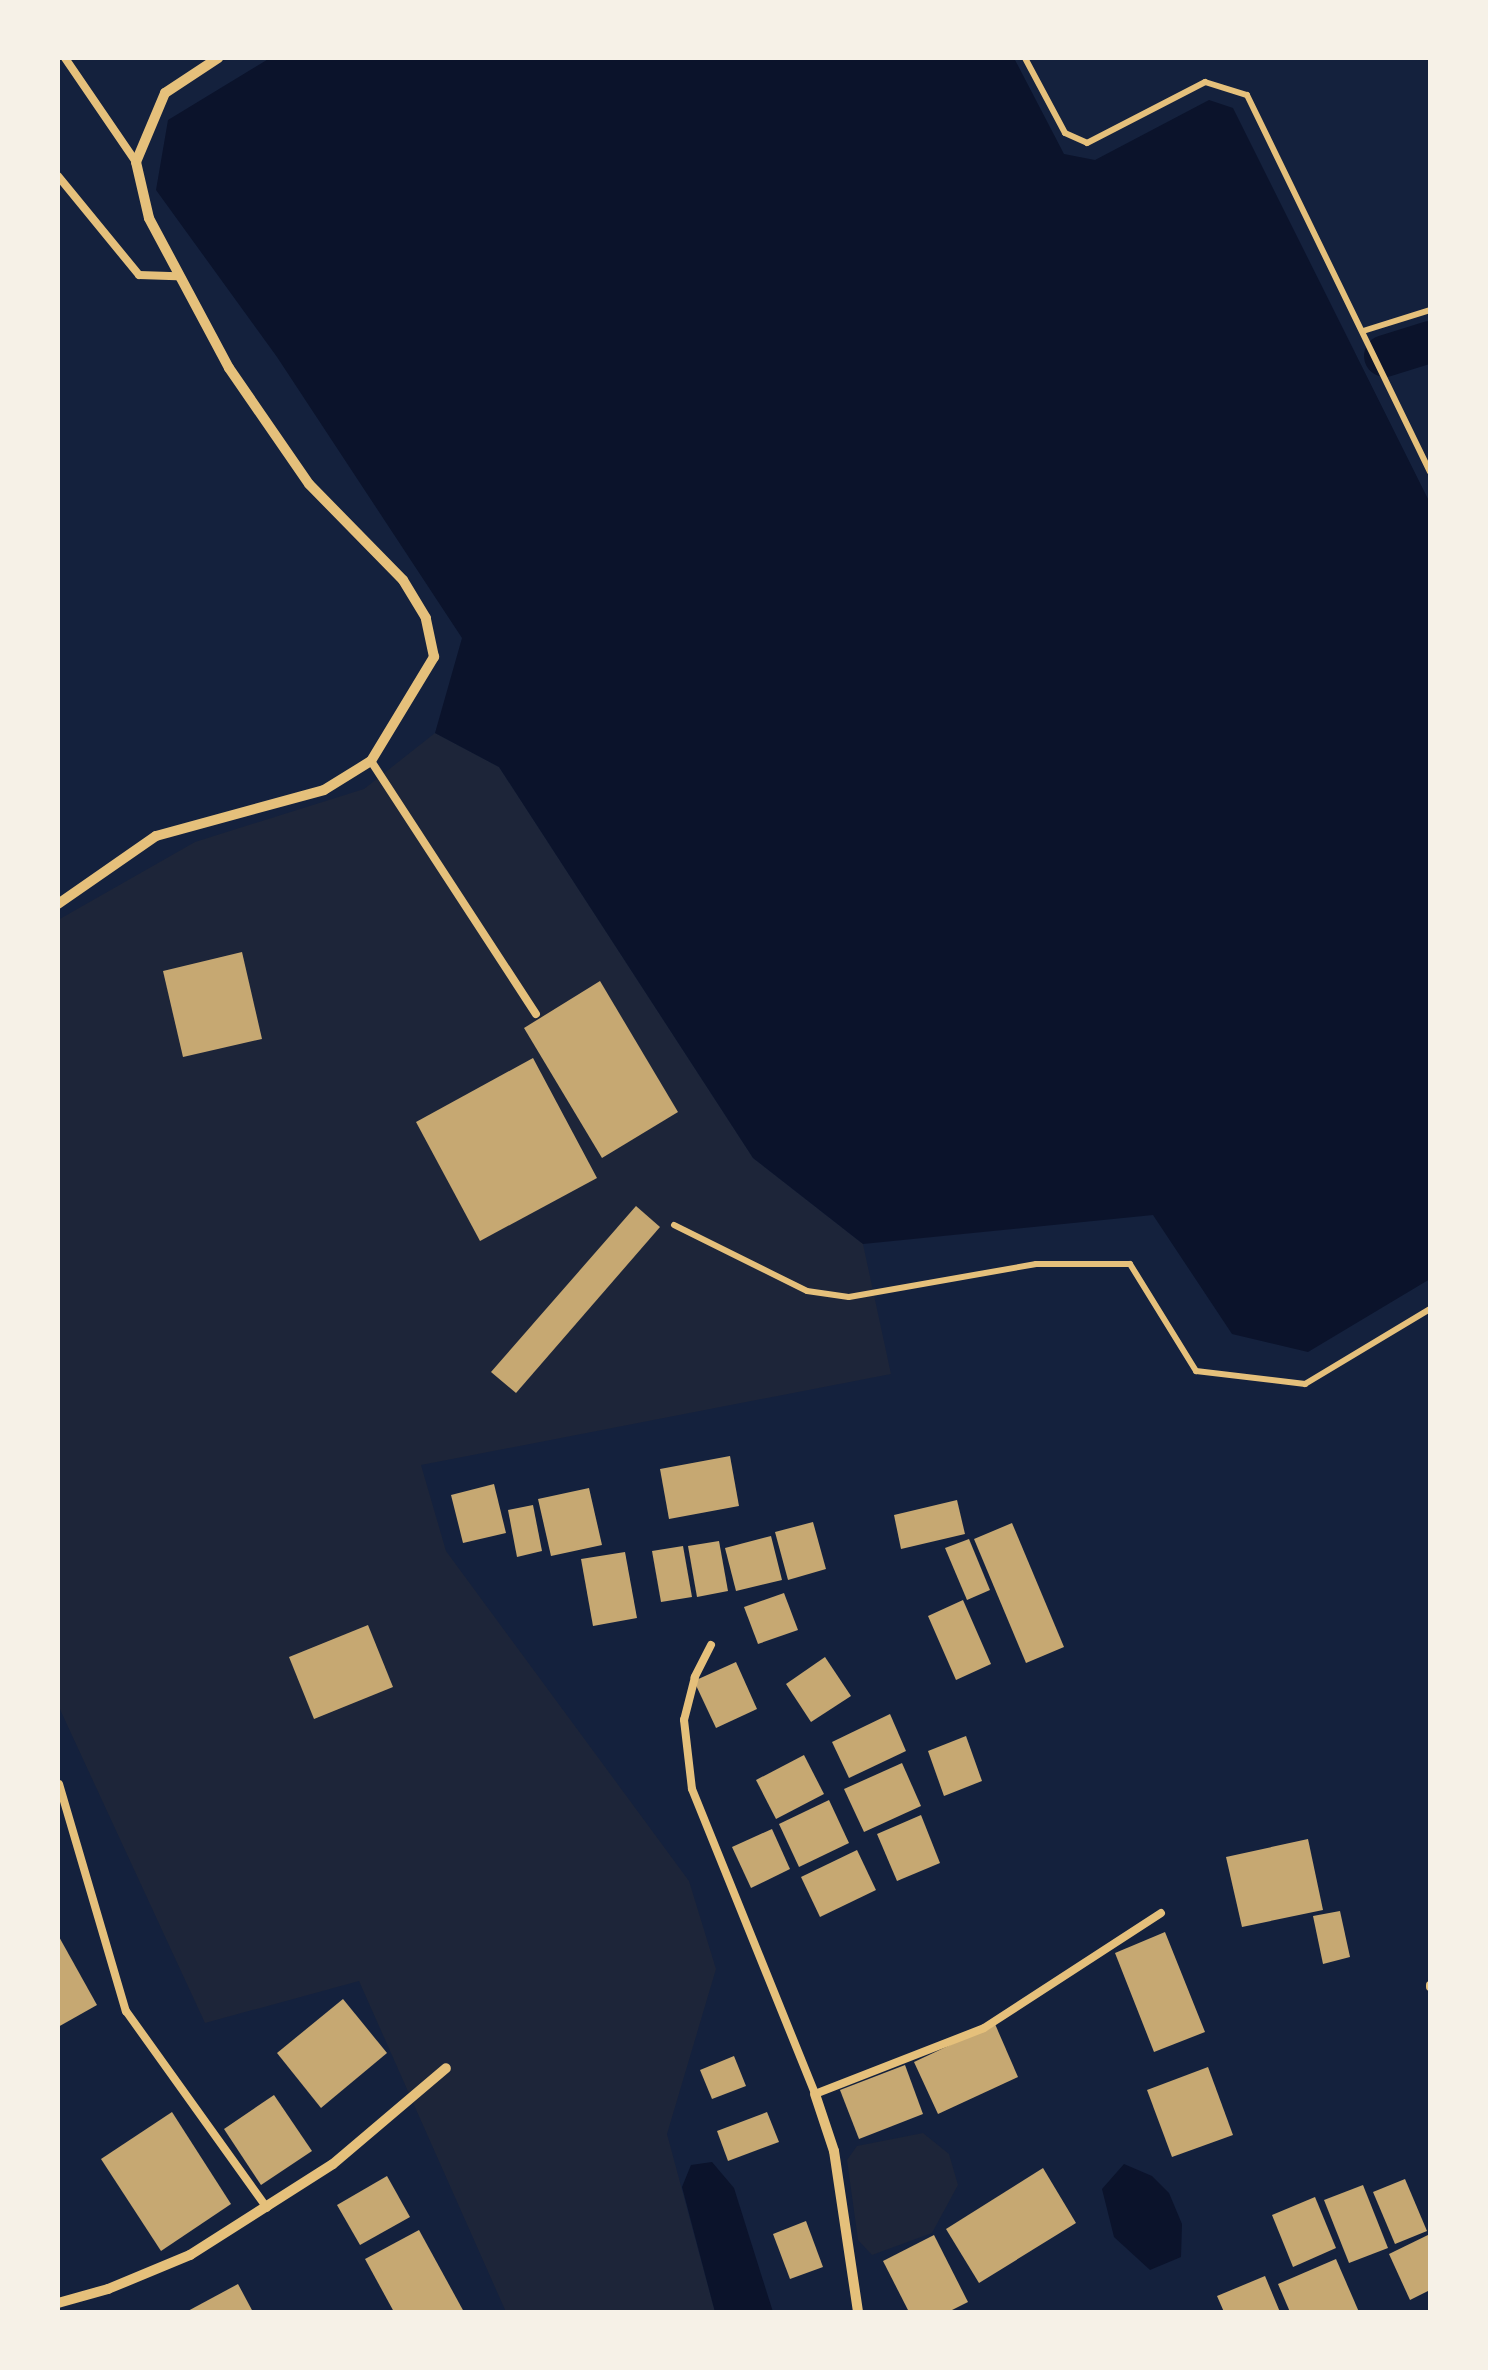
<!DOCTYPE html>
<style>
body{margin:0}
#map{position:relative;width:1488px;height:2370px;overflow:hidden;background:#14213d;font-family:"Nunito Sans",sans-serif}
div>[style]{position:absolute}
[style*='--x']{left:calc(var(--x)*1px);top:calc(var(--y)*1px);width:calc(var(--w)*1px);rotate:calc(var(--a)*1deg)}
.green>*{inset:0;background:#1d2539}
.water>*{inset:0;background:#0b132b}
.canal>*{height:42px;margin:-21px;padding:0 21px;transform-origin:21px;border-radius:21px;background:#0b132b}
.building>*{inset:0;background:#c6a872}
.path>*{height:6px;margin:-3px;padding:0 3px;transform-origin:3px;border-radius:3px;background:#e5c07b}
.service>*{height:8px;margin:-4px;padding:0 4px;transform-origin:4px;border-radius:4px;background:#e5c07b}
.minor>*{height:10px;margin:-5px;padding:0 5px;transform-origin:5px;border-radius:5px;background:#e5c07b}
span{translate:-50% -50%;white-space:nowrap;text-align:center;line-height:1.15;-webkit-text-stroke:9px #f6f1e7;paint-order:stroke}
.frame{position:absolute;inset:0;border:60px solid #f6f1e7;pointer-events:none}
</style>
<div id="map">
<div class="green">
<div style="clip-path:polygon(435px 733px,499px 767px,753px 1158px,863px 1244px,891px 1374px,421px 1465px,446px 1551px,689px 1881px,716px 1969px,667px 2134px,715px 2312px,506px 2312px,359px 1981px,205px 2023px,58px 1705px,58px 920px,195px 842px,364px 789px)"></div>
<div style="clip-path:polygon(923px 2133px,949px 2154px,958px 2185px,932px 2233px,872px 2255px,858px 2240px,847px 2160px,857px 2146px)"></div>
</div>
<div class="water">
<div style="clip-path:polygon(270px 58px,1014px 58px,1064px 154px,1095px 160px,1209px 100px,1233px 108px,1430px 503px,1430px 1279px,1308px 1352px,1232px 1334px,1153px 1215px,863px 1244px,753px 1158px,499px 767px,435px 733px,462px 638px,277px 357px,156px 190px,168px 120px)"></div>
<div style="clip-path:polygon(712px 2162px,734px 2188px,773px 2312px,715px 2312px,682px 2187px,691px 2165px)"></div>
<div style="clip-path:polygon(1124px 2164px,1152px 2176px,1169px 2193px,1182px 2224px,1181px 2257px,1150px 2270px,1114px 2237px,1102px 2189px)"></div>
</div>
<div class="canal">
<div style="--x:1385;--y:356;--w:47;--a:-17.3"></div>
</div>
<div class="building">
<div style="clip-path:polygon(242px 952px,262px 1039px,183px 1057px,163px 971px)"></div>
<div style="clip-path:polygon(600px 981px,678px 1112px,602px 1158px,524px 1028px)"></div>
<div style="clip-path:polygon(533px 1058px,597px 1178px,480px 1241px,416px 1122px)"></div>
<div style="clip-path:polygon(636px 1206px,660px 1227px,516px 1393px,491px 1372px)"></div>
<div style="clip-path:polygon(730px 1456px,739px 1506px,669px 1519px,660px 1469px)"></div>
<div style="clip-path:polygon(494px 1484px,506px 1533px,463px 1543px,451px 1495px)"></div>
<div style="clip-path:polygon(589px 1488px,602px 1545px,551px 1556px,538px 1499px)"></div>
<div style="clip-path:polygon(957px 1500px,965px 1534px,901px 1549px,894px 1515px)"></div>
<div style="clip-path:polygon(533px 1505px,542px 1551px,517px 1557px,508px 1510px)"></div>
<div style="clip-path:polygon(813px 1522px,826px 1569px,788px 1580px,775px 1532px)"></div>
<div style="clip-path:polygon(1012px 1523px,1064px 1647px,1026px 1663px,974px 1539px)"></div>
<div style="clip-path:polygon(771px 1536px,782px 1580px,736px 1591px,725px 1548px)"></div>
<div style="clip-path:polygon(969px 1539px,990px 1590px,967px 1600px,945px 1548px)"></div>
<div style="clip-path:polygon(719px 1541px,728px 1591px,697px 1597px,688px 1546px)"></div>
<div style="clip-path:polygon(683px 1546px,692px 1597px,661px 1602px,652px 1551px)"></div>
<div style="clip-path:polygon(625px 1552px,637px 1618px,593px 1626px,581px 1559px)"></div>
<div style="clip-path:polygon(784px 1593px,798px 1630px,758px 1644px,744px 1607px)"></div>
<div style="clip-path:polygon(963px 1600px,991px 1664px,956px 1680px,928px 1616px)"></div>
<div style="clip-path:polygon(368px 1625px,393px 1687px,314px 1719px,289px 1657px)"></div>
<div style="clip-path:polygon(825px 1657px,851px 1696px,811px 1722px,786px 1684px)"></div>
<div style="clip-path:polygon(736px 1662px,757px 1709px,716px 1728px,694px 1681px)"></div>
<div style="clip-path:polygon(890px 1714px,906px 1751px,849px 1778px,832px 1742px)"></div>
<div style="clip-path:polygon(966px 1736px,982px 1781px,944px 1796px,928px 1751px)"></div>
<div style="clip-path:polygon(804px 1755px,824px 1794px,776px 1819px,756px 1780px)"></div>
<div style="clip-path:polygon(902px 1763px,921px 1806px,864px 1832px,844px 1789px)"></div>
<div style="clip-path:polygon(829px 1800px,849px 1843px,799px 1867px,779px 1824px)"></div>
<div style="clip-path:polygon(921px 1815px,940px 1863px,897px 1881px,877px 1834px)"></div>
<div style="clip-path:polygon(772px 1829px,790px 1869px,751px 1888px,732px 1847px)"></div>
<div style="clip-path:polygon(1308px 1839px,1323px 1910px,1242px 1927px,1226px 1857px)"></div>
<div style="clip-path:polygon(857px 1850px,876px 1890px,820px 1917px,801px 1877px)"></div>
<div style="clip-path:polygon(1340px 1911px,1350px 1957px,1323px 1964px,1313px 1916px)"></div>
<div style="clip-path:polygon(1165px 1932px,1205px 2032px,1154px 2052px,1115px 1953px)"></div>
<div style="clip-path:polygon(58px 1935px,97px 2005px,58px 2027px)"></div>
<div style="clip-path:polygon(343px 1999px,387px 2053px,321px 2108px,277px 2053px)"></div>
<div style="clip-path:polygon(995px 2024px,1018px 2077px,938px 2114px,914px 2062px)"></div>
<div style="clip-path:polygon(734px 2056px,746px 2086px,712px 2099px,700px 2070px)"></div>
<div style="clip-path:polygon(905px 2065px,923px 2114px,859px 2139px,840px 2090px)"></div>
<div style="clip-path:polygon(1208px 2067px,1233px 2135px,1172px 2157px,1147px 2090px)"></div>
<div style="clip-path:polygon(274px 2095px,312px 2151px,261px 2185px,224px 2129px)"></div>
<div style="clip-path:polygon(172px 2112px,231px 2204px,161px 2251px,101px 2159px)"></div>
<div style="clip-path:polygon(767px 2112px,779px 2142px,728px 2161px,717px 2131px)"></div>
<div style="clip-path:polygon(1043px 2168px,1076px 2223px,979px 2283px,946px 2229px)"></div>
<div style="clip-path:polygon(387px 2176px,410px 2217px,360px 2245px,337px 2205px)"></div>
<div style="clip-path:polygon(1405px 2179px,1427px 2231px,1395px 2244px,1373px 2192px)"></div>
<div style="clip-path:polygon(1363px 2185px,1388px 2248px,1349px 2263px,1324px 2200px)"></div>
<div style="clip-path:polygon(1315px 2197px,1336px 2248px,1293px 2267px,1272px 2215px)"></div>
<div style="clip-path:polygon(806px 2221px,823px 2267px,790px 2279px,773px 2234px)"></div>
<div style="clip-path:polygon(419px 2230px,464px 2312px,394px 2312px,365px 2259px)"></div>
<div style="clip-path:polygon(1430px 2234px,1430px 2290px,1410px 2300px,1389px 2254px)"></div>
<div style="clip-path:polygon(934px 2235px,968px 2302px,948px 2312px,909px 2312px,883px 2261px)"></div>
<div style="clip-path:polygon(1336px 2259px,1359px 2312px,1290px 2312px,1278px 2284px)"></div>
<div style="clip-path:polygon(1265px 2276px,1280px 2312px,1224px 2312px,1217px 2296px)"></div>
<div style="clip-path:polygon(238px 2284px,253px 2312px,186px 2312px)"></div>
</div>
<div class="path">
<div style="--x:1025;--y:58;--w:85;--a:61.9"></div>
<div style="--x:1065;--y:133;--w:24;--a:24"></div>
<div style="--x:1087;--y:143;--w:133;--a:-27.3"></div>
<div style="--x:1205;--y:82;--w:44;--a:17.2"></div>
<div style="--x:1247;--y:95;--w:419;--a:64.1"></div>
<div style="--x:1363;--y:331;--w:70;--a:-17.4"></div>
<div style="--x:674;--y:1225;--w:148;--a:26.4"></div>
<div style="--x:807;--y:1291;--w:42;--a:8.1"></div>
<div style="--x:849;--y:1297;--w:190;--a:-10"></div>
<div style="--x:1036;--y:1264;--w:94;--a:0"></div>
<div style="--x:1130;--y:1264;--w:126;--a:58.3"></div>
<div style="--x:1196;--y:1371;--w:110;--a:6.8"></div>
<div style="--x:1305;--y:1384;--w:146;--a:-31"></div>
</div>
<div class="service">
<div style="--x:65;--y:58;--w:126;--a:55.7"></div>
<div style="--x:58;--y:176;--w:128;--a:50.7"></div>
<div style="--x:139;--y:275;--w:38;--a:2"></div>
<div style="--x:371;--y:761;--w:302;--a:56.9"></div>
<div style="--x:711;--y:1645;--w:36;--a:117"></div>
<div style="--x:695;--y:1677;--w:44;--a:104.3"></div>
<div style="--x:684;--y:1720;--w:69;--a:83.4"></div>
<div style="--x:692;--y:1789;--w:329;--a:68"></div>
<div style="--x:815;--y:2094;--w:181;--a:-21.3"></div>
<div style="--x:984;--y:2028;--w:211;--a:-33"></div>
<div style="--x:59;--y:1784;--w:237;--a:73.6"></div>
<div style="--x:126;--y:2011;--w:242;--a:54.4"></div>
<div style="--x:1430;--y:1985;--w:2;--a:90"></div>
</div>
<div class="minor">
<div style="--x:58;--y:904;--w:119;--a:-34.8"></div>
<div style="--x:156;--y:836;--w:174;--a:-15.3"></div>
<div style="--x:324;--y:790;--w:55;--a:-31.7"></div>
<div style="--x:371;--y:761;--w:122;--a:-58.8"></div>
<div style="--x:434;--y:657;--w:40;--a:-102"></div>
<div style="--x:426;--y:618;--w:44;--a:-121.2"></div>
<div style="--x:403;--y:580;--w:134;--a:-134.4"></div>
<div style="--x:309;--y:484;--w:141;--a:-124.6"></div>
<div style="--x:229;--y:368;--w:170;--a:-118.1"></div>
<div style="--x:149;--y:218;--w:57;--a:-103.1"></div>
<div style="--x:136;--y:162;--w:75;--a:-67.2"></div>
<div style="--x:165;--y:93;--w:64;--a:-33.4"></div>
<div style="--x:815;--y:2094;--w:60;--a:71.6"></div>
<div style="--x:834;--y:2151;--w:163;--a:81.5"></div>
<div style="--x:58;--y:2303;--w:52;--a:-15.6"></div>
<div style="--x:108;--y:2289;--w:89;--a:-22.5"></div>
<div style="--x:190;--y:2255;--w:169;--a:-32.5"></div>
<div style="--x:333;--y:2164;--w:148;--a:-40.3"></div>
</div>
<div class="frame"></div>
</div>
